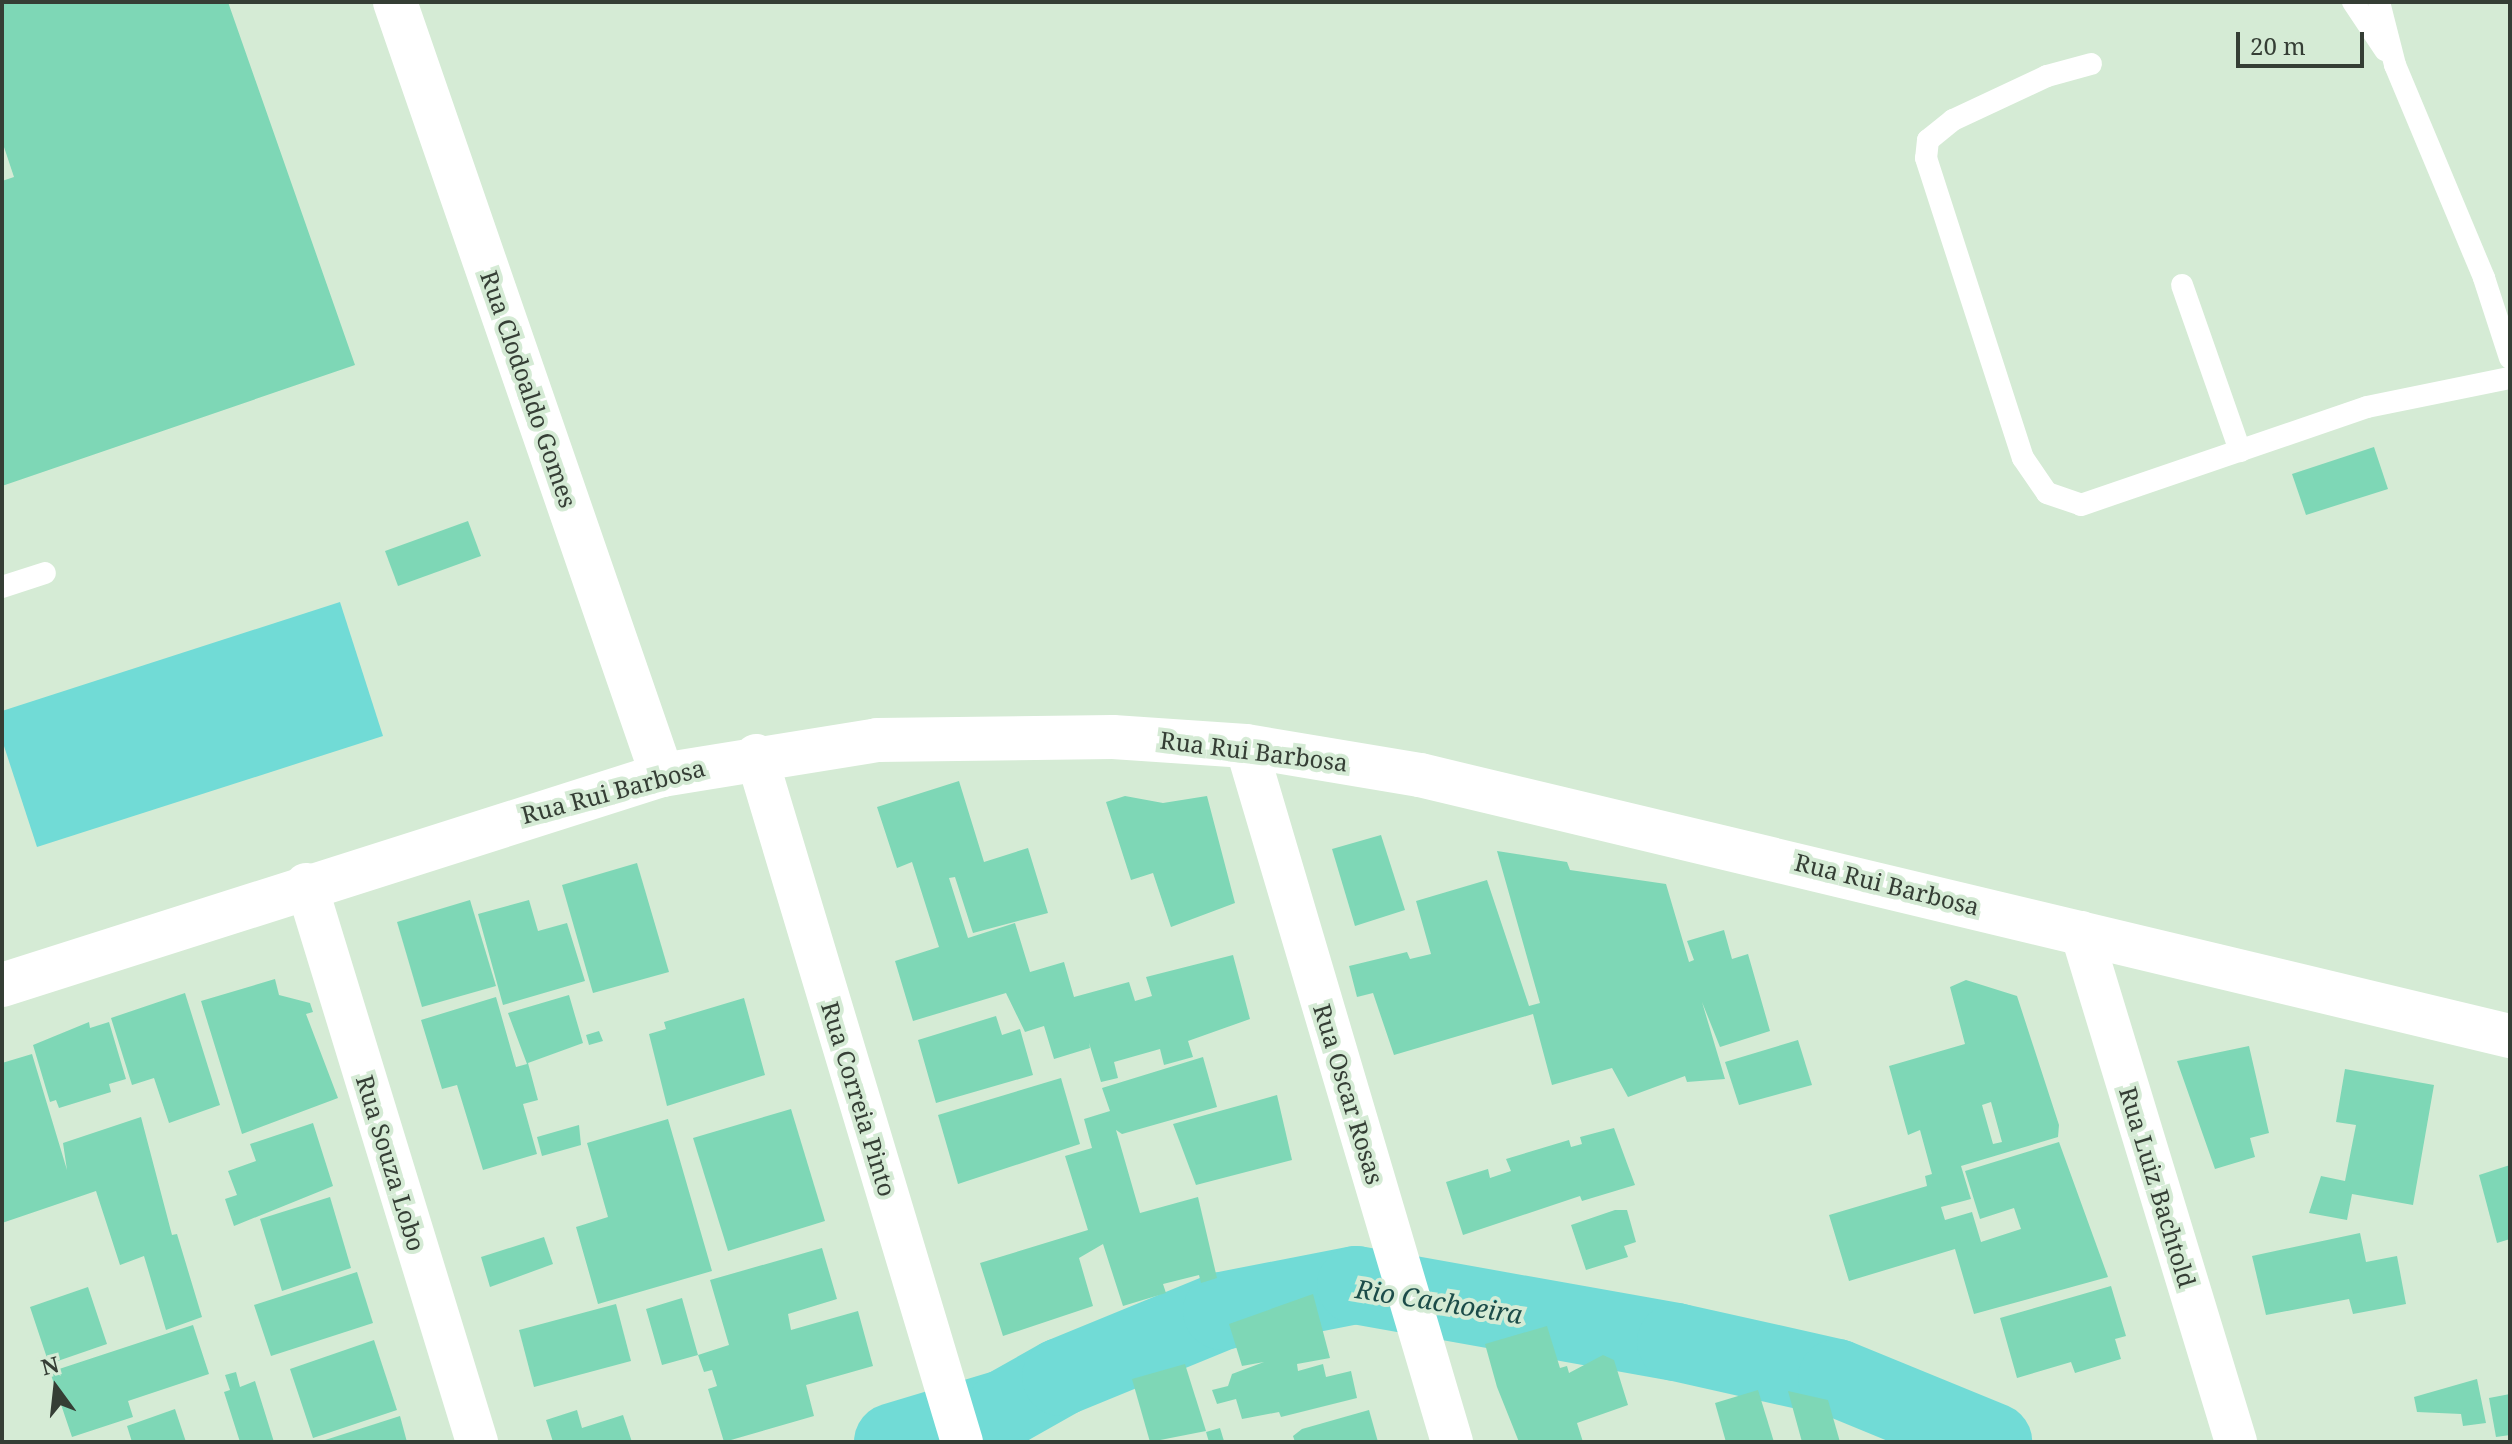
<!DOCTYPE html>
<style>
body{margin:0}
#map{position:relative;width:2512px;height:1444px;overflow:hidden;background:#d5ebd5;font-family:"Noto Serif",serif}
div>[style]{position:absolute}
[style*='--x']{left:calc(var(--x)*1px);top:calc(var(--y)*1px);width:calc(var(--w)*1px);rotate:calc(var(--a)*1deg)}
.water>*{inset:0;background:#71dbd6}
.river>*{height:78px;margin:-39px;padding:0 39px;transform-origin:39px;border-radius:39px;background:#71dbd6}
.building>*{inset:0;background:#7ed7b6}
.lane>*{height:22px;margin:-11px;padding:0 11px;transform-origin:11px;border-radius:11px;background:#fff}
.street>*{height:42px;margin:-21px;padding:0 21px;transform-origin:21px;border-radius:21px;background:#fff}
.secondary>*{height:44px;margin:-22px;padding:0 22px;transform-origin:22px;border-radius:22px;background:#fff}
span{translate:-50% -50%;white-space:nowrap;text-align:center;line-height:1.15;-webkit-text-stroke:8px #d5ebd5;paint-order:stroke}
.street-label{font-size:24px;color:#353e35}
.water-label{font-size:26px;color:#1c4c49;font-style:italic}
.frame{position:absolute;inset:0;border:4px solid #353e35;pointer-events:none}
.north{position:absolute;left:16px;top:1348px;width:80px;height:80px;-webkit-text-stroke:6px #d5ebd5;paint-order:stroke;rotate:345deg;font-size:22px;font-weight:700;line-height:32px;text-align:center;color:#353e35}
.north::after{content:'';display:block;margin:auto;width:28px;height:36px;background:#353e35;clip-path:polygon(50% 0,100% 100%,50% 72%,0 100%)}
.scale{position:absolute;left:2236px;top:32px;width:128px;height:36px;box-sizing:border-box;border:4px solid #353e35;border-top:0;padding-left:10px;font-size:24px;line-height:28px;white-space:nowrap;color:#353e35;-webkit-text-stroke:6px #d5ebd5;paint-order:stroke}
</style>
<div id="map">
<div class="water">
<div style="clip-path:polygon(340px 602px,383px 736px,37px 847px,2px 740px,2px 711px)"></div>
</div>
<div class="river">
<div style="--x:893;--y:1442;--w:118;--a:-16.7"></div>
<div style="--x:1006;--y:1408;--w:63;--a:-29.4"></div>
<div style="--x:1061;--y:1377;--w:174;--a:-22.3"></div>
<div style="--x:1222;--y:1311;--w:136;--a:-11"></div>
<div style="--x:1356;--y:1285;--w:325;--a:10.1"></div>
<div style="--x:1676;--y:1342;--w:165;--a:12.6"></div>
<div style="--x:1837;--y:1378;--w:169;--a:22.3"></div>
</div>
<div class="building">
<div style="clip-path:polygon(2px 2px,228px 2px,355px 365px,2px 486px,2px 181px,14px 177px,2px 141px)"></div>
<div style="clip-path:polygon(2374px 447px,2388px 489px,2306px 515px,2292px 474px)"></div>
<div style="clip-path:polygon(468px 521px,481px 556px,398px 586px,385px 551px)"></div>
<div style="clip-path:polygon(959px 781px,984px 862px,1028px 848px,1048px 913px,973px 933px,955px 877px,949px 878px,968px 938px,1015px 923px,1030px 972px,1064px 962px,1074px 997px,1129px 982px,1135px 1001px,1152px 996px,1146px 977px,1233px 955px,1250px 1019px,1188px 1041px,1193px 1057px,1164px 1065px,1160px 1049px,1114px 1062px,1118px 1078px,1101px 1082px,1089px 1043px,1090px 1048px,1054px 1059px,1044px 1026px,1025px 1032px,1006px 993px,913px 1021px,895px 961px,939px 947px,912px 862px,897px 868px,877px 807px)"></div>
<div style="clip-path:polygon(1125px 796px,1163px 803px,1207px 796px,1235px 903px,1171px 927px,1153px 873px,1131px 880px,1106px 802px)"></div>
<div style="clip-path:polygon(1381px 835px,1405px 910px,1355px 926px,1332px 849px)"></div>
<div style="clip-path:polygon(1497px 851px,1567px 862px,1570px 870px,1666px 884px,1689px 962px,1694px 960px,1687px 941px,1724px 930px,1732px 959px,1748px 954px,1770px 1031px,1720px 1047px,1702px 1002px,1725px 1079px,1687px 1082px,1685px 1076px,1628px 1097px,1612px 1068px,1552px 1085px,1533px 1014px,1394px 1055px,1373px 993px,1357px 997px,1349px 966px,1407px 952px,1410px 959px,1431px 954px,1416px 901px,1487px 880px,1529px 1006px,1540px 1003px)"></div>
<div style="clip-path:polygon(637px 863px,669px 972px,593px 993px,562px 885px)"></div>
<div style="clip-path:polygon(470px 900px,496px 986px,422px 1007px,397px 922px)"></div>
<div style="clip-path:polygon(529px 900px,538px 931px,567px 923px,585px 981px,503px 1005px,478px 914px)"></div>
<div style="clip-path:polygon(275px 979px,279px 995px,310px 1003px,313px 1012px,306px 1014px,338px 1098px,242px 1134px,201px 1001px)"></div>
<div style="clip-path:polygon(evenodd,1966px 980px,2017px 996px,2059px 1125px,2058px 1137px,1961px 1166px,1971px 1199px,1941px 1207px,1945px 1220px,1972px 1212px,1981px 1242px,2021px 1229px,2014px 1208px,1980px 1219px,1965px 1171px,2059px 1142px,2108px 1277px,1974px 1314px,1955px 1249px,1849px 1281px,1829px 1215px,1927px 1186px,1925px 1176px,1932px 1174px,1920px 1130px,1908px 1135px,1889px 1066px,1965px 1044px,1950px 987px,1966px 980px,1991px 1102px,2002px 1142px,1993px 1144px,1982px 1105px,1991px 1102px)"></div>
<div style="clip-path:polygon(185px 993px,220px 1105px,169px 1123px,154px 1078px,132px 1085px,111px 1018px)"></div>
<div style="clip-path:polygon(569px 995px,583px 1043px,528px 1063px,538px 1100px,523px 1104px,537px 1154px,483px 1170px,457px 1085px,442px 1089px,421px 1020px,496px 997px,516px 1067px,527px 1064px,508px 1013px)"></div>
<div style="clip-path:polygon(744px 998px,765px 1075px,667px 1106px,649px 1034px,666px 1029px,664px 1022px)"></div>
<div style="clip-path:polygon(996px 1016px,1002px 1035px,1020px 1029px,1033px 1075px,936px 1103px,918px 1040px)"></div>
<div style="clip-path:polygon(89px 1022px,90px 1028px,109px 1022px,126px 1079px,109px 1084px,111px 1092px,59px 1108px,56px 1100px,50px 1102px,33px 1045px)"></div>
<div style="clip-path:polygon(599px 1031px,603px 1041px,589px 1045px,586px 1035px)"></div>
<div style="clip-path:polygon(1798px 1040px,1812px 1085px,1739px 1105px,1725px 1062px)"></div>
<div style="clip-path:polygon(2249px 1046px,2269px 1133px,2250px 1138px,2255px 1157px,2215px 1169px,2177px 1061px)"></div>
<div style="clip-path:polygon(32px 1054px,67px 1170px,63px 1143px,141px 1117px,172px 1235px,177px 1234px,202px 1317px,166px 1330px,144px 1256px,120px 1265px,96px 1191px,2px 1223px,2px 1063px)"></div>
<div style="clip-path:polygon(1203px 1057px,1217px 1107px,1122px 1134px,1116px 1130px,1140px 1213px,1198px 1197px,1217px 1278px,1201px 1283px,1199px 1275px,1163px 1284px,1166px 1293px,1123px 1306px,1103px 1244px,1079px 1258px,1093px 1306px,1003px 1336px,980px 1263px,1088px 1230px,1065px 1156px,1092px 1148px,1084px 1119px,1110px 1111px,1102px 1088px)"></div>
<div style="clip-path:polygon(2345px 1069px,2434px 1085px,2413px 1205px,2352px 1194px,2347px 1220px,2309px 1213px,2321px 1176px,2345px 1181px,2356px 1125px,2336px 1122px)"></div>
<div style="clip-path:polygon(1061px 1078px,1080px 1144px,958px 1184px,938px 1115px)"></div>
<div style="clip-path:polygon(1277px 1095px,1292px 1160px,1196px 1185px,1173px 1124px)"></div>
<div style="clip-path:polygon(791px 1109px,825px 1221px,728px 1251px,693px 1138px)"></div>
<div style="clip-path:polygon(668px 1119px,712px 1271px,598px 1304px,576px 1227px,608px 1217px,587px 1143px)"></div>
<div style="clip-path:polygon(313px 1123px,333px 1186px,234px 1226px,225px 1199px,237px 1195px,228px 1171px,256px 1161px,250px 1144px)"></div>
<div style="clip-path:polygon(579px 1125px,581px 1145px,542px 1156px,537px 1137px)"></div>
<div style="clip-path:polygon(1614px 1128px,1635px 1185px,1582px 1201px,1580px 1196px,1463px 1235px,1446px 1182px,1488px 1169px,1490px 1178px,1511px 1171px,1506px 1159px,1569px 1140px,1571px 1147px,1582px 1144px,1580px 1137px)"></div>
<div style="clip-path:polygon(2510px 1165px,2510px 1239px,2497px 1243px,2479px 1175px)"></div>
<div style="clip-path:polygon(330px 1197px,351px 1268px,282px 1291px,260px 1219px)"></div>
<div style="clip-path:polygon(1615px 1210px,1627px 1210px,1636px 1242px,1624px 1246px,1628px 1257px,1586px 1270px,1571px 1225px)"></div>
<div style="clip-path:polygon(2360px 1233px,2366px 1262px,2397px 1256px,2406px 1304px,2353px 1314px,2349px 1299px,2266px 1315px,2252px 1256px)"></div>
<div style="clip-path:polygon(544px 1237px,553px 1264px,490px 1287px,481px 1257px)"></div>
<div style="clip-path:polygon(822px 1248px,837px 1299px,788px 1314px,791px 1330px,858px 1311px,873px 1366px,806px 1385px,814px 1416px,724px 1442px,708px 1389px,717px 1386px,712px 1370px,704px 1372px,698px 1355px,662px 1365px,646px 1309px,682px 1298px,698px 1355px,729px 1345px,710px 1280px)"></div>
<div style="clip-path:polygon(357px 1272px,373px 1323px,271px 1356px,254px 1305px)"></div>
<div style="clip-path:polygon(2111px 1286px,2126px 1336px,2115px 1339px,2121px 1359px,2075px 1373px,2071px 1362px,2017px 1378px,2000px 1318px)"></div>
<div style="clip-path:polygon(88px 1287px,107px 1344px,49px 1364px,30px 1307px)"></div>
<div style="clip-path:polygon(1313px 1294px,1330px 1358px,1297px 1364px,1298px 1371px,1323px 1364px,1326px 1377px,1351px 1371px,1357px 1398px,1281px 1417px,1279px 1412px,1242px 1419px,1236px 1399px,1217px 1404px,1212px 1390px,1228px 1386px,1232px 1374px,1264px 1362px,1242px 1366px,1229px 1324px)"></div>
<div style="clip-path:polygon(616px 1304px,631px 1361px,534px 1387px,519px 1330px)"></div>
<div style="clip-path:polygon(193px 1325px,209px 1374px,128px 1401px,133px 1417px,72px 1437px,50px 1372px)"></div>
<div style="clip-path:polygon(1547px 1326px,1560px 1368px,1567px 1366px,1569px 1373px,1603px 1355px,1614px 1360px,1628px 1405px,1577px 1423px,1583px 1442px,1519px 1442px,1497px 1387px,1485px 1344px)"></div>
<div style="clip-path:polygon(374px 1340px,397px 1410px,313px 1438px,290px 1369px)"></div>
<div style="clip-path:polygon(1185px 1364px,1206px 1431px,1150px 1442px,1132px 1379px)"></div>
<div style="clip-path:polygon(236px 1372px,240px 1387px,255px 1381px,274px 1442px,240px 1442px,224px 1392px,230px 1390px,225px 1375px)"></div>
<div style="clip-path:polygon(2477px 1379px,2486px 1423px,2463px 1426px,2461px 1414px,2417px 1412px,2414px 1397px)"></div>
<div style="clip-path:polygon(1758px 1390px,1774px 1442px,1726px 1442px,1715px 1403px)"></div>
<div style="clip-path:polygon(1788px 1391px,1828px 1400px,1840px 1442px,1802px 1442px)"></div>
<div style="clip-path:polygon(2510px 1394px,2510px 1435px,2496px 1437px,2489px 1398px)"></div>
<div style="clip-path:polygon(175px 1409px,186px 1442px,132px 1442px,127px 1426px)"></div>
<div style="clip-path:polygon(577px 1410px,582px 1428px,623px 1415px,632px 1442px,553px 1442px,546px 1420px)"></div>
<div style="clip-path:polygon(1369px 1410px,1378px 1442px,1295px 1442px,1293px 1436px,1302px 1429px)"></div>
<div style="clip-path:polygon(400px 1416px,407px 1442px,322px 1442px,322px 1441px)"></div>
<div style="clip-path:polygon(1220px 1428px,1224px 1441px,1209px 1442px,1206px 1432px)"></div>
</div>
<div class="lane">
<div style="--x:2353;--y:2;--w:58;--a:56.3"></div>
<div style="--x:2379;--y:2;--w:65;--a:75.7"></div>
<div style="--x:2395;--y:65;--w:231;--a:67.3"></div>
<div style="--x:2484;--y:278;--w:84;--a:72"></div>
<div style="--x:2091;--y:64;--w:46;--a:164.7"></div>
<div style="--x:2047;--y:76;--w:104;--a:154.9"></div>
<div style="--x:1953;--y:120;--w:32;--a:141"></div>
<div style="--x:1928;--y:140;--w:18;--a:96"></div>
<div style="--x:1926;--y:158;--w:315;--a:72.1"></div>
<div style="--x:2023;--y:458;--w:42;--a:55.6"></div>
<div style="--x:2047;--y:493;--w:36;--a:19"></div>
<div style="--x:2081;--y:505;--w:302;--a:-18.9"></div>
<div style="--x:2367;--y:407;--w:146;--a:-11.5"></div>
<div style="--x:2182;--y:285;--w:176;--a:70.7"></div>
<div style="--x:2;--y:587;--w:45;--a:-18"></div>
</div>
<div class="street">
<div style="--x:1246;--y:746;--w:726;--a:73.51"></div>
<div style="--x:756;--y:755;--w:717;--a:73.31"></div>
<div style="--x:306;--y:884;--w:584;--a:72.96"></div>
<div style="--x:2081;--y:932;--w:533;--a:73.09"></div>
</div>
<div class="secondary">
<div style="--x:395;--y:2;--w:818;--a:70.94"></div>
<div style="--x:2;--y:985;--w:693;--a:-17.65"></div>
<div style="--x:662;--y:775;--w:218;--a:-9.2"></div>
<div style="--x:877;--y:740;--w:236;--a:-0.7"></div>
<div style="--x:1113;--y:737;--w:133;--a:3.9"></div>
<div style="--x:1246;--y:746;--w:176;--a:9.5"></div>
<div style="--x:1420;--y:775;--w:1121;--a:13.47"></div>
</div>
<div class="street-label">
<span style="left:529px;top:389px;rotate:71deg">Rua Clodoaldo Gomes</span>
<span style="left:1254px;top:751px;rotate:7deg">Rua Rui Barbosa</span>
<span style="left:613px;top:791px;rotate:-15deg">Rua Rui Barbosa</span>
<span style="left:1887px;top:884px;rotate:14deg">Rua Rui Barbosa</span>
<span style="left:1349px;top:1094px;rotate:73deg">Rua Oscar Rosas</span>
<span style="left:859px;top:1099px;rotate:73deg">Rua Correia Pinto</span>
<span style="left:391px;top:1163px;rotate:73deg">Rua Souza Lobo</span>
<span style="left:2158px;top:1187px;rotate:73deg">Rua Luiz Bachtold</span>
</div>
<div class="water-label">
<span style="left:1439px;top:1302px;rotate:9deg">Rio Cachoeira</span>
</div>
<div class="frame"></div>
<div class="north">N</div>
<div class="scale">20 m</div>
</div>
